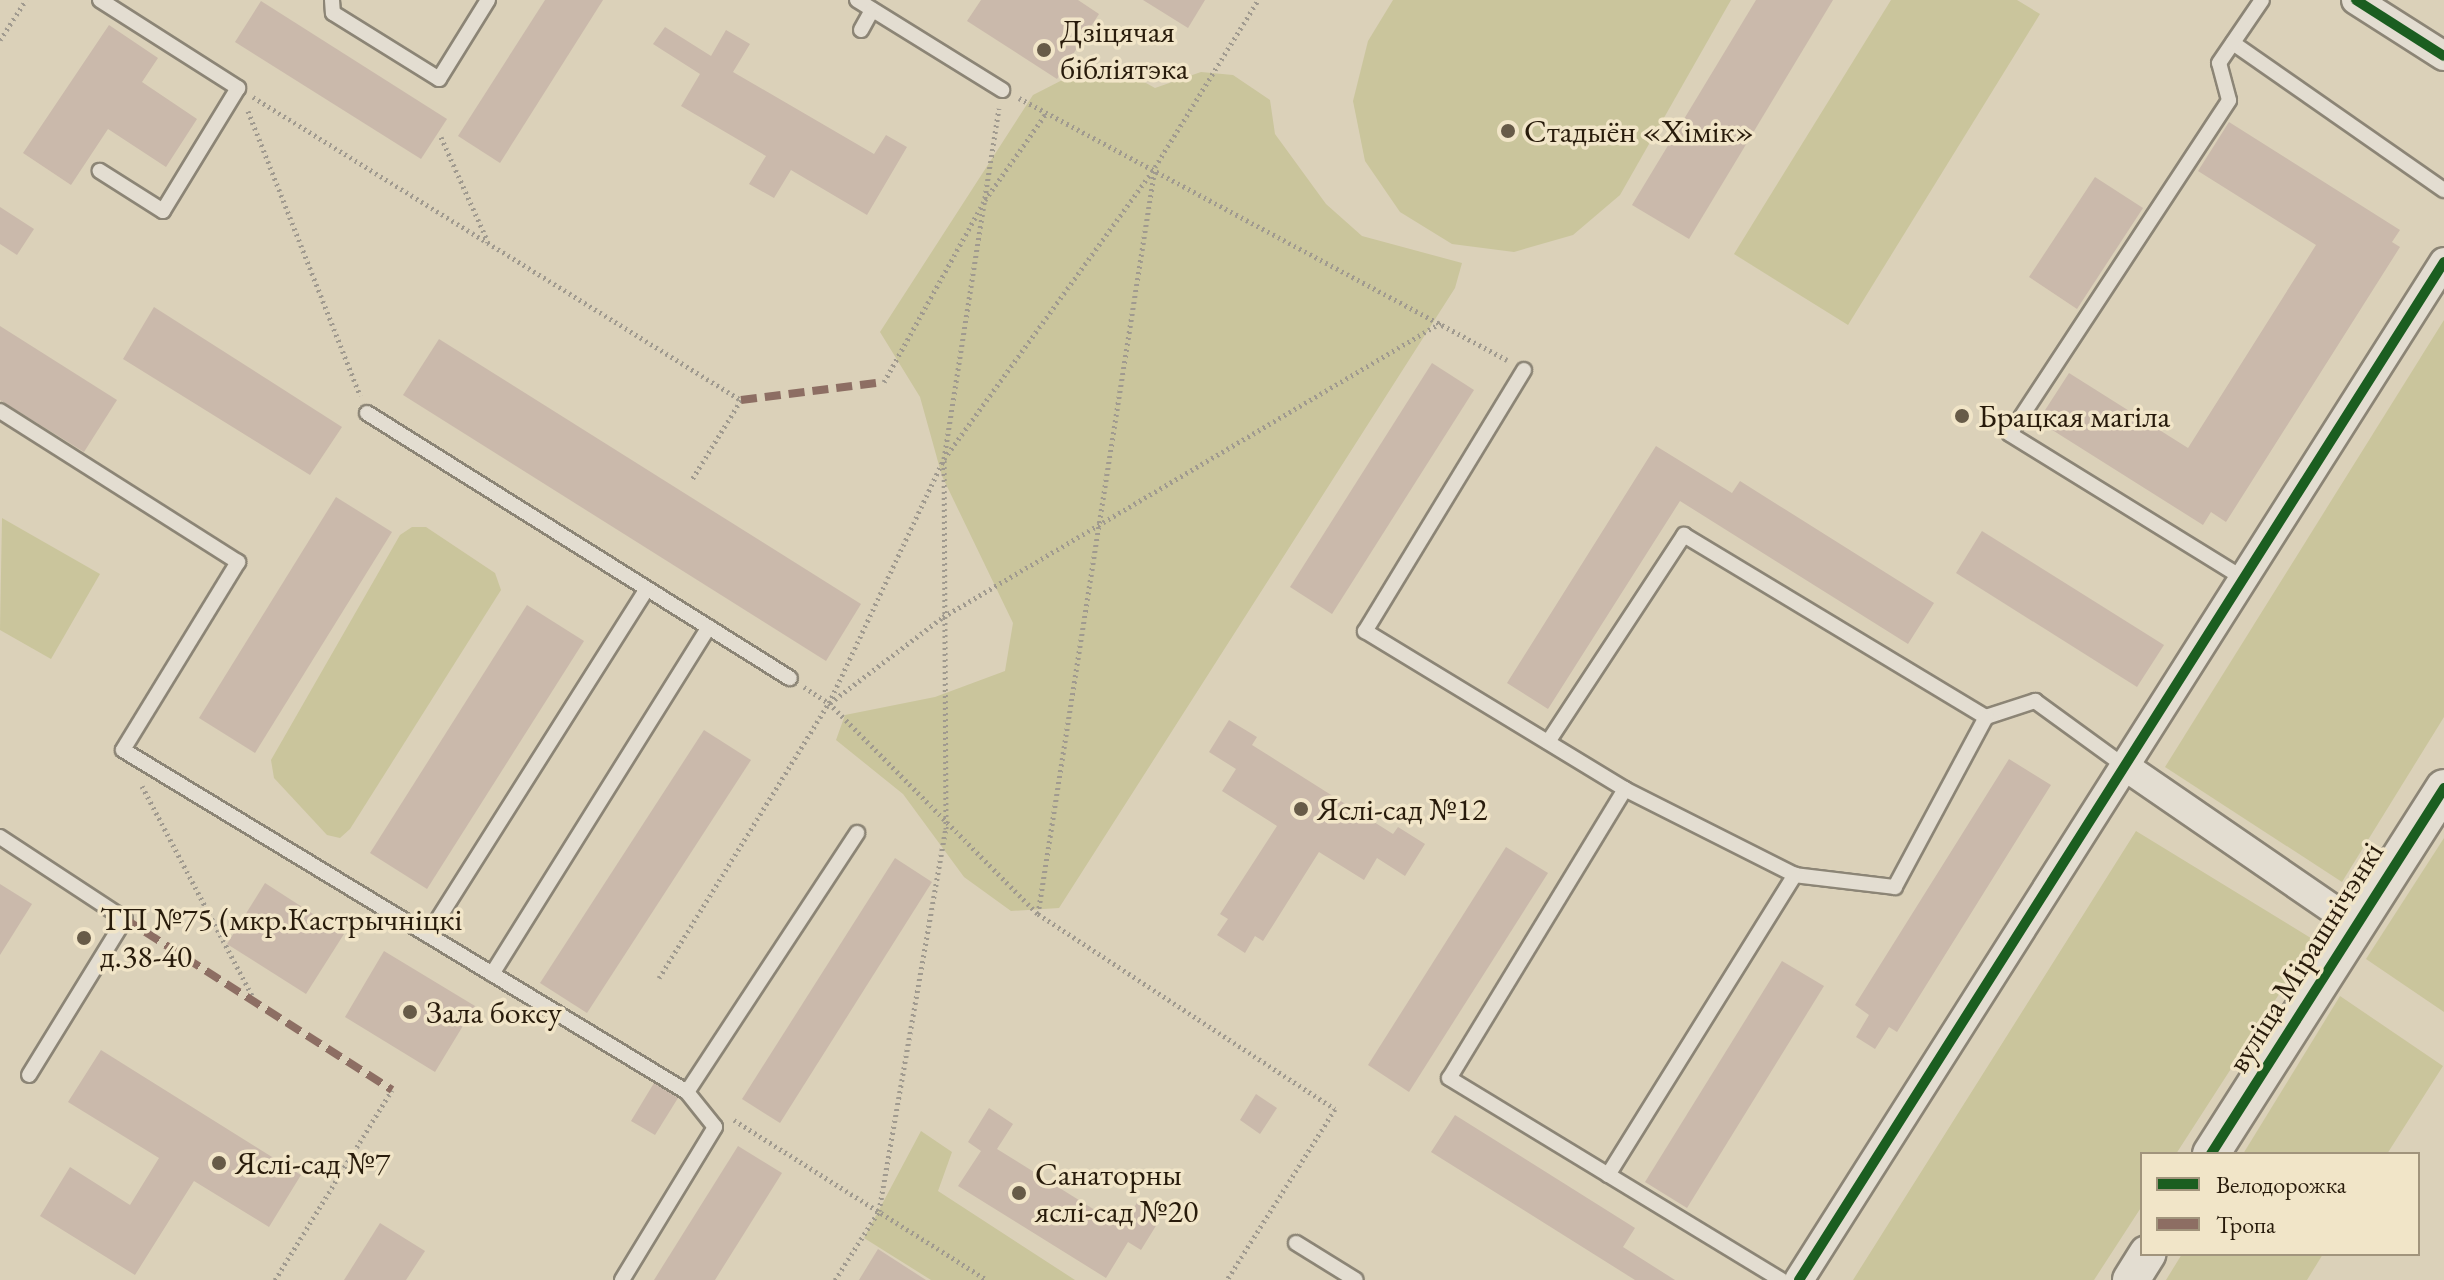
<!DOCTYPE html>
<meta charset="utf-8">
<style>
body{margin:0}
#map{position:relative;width:2444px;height:1280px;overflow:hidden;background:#dbd1b9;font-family:"EB Garamond",serif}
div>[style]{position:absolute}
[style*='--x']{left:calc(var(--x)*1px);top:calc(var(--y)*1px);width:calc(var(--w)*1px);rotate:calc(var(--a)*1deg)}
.green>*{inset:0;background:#cac59c}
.building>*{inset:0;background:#cab9ab}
.path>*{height:5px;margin-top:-2.5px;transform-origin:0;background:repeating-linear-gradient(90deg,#a09a8f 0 2px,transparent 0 6px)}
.roads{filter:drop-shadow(2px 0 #8c8576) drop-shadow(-2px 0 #8c8576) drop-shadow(0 2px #8c8576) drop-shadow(0 -2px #8c8576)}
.service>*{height:14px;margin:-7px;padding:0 7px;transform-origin:7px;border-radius:7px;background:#e3ddd1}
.minor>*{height:28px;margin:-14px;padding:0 14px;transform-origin:14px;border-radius:14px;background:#e3ddd1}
.tertiary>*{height:36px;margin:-18px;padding:0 18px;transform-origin:18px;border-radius:18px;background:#e3ddd1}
.quiet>*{height:8px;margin-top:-4px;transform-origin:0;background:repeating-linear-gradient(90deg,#8d6e63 0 16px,transparent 0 24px)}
.cycleway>*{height:10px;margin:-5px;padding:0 5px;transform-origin:5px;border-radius:5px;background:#1b5e20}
.dots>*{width:22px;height:22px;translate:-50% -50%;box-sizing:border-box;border:4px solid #f1e5c8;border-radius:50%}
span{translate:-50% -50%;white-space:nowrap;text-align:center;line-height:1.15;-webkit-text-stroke:7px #f1e5c8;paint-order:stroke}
.poi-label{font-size:32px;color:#281b0b}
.left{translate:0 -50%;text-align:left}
.street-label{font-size:32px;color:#281b0b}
.legend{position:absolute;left:2140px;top:1152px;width:280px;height:104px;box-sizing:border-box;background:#f1e5c8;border:2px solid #a1947c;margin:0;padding:10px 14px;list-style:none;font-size:24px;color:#281b0b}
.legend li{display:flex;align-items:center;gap:16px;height:40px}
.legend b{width:40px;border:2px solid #a1947c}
</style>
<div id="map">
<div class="green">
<div style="clip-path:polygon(1393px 0,1731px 0,1620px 195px,1573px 235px,1514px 252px,1452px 244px,1400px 212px,1365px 161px,1353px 101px,1368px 41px)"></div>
<div style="clip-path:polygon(1891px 0,2017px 0,2040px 14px,1848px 325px,1734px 254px)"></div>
<div style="clip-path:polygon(1117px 67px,1155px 88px,1201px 72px,1233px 75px,1270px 100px,1275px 134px,1326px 204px,1362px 236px,1462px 263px,1455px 288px,1059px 908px,1011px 911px,964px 877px,903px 794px,836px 740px,845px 715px,935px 697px,1005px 671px,1013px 623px,942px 476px,920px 397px,880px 332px,1033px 95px,1078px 72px)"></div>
<div style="clip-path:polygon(2444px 320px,2444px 717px,2342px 882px,2165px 767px)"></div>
<div style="clip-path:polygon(2px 518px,100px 574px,51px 659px,0 630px)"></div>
<div style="clip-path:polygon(412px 527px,426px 527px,495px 573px,501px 590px,350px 829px,340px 838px,327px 835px,274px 778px,271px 760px,400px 535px)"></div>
<div style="clip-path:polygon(2136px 831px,2314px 940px,2176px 1154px,2142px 1154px,2142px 1206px,2094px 1280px,1853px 1280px)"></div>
<div style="clip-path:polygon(2444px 838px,2444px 1012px,2366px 959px)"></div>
<div style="clip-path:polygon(2340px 996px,2443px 1066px,2387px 1154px,2243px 1154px)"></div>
<div style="clip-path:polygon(921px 1131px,952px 1152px,938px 1191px,1075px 1280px,931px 1280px,864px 1238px)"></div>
<div style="clip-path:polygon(2182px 1254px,2323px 1254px,2307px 1280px,2166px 1280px)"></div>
</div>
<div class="building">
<div style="clip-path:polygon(545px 0,603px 0,500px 163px,458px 136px)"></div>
<div style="clip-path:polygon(981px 0,1078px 0,1099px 14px,1057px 79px,967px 21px)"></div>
<div style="clip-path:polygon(1143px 0,1205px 0,1188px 28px)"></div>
<div style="clip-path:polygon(1756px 0,1833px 0,1689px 239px,1632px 205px)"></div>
<div style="clip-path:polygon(261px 1px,447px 119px,421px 159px,235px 42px)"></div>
<div style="clip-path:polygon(109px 25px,158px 58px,142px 82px,197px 119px,166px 167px,108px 129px,71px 185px,23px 153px)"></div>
<div style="clip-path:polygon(665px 27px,711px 56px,726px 30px,750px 44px,733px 72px,874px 154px,886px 135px,907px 147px,867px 215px,791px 170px,774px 198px,749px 184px,766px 156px,681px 106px,700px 74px,653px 44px)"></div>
<div style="clip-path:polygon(2229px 122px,2400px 230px,2392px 242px,2400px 247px,2226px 522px,2211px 512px,2203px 525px,2038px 421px,2069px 373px,2188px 448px,2316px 245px,2198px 171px)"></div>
<div style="clip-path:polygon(2095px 177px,2143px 208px,2077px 309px,2029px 277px)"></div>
<div style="clip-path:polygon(0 207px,34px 229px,17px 255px,0 244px)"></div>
<div style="clip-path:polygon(154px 307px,342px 427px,310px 475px,123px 359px)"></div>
<div style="clip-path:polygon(0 326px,117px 400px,84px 452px,0 400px)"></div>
<div style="clip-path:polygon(439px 339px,861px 604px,826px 661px,403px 395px)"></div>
<div style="clip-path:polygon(1432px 363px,1474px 390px,1332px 614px,1290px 587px)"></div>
<div style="clip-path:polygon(1656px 446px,1732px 493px,1740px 481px,1934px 603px,1908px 644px,1680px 501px,1548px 709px,1507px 683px)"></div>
<div style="clip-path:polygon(336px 497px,392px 532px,255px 753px,199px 718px)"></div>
<div style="clip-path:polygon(1982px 531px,2164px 645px,2137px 687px,1956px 573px)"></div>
<div style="clip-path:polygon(527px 605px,584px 641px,427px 889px,370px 853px)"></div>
<div style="clip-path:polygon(1229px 720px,1257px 737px,1252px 745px,1393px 834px,1398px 827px,1425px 844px,1405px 876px,1377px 858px,1364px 880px,1319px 852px,1263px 941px,1255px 936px,1245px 953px,1217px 935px,1228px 919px,1220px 914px,1277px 826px,1222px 791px,1236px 769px,1209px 752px)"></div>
<div style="clip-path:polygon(704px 730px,751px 760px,587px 1013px,540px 983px)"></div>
<div style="clip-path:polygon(2009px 759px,2051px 785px,1897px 1032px,1889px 1027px,1875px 1049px,1856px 1037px,1869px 1015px,1855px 1005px)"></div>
<div style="clip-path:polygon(1506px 847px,1548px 873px,1409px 1092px,1368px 1065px)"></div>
<div style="clip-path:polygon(895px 858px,932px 882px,780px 1123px,742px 1099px)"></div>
<div style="clip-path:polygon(265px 883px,344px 934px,306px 994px,227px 944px)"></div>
<div style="clip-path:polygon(0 884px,32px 904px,0 955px)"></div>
<div style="clip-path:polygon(384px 951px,475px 1006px,435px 1072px,345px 1017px)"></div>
<div style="clip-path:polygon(1782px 961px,1824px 986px,1687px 1208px,1645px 1182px)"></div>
<div style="clip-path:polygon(101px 1050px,301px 1175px,269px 1227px,194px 1181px,135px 1275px,40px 1216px,70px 1167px,130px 1205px,159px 1158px,68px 1102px)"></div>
<div style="clip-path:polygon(654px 1083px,678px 1098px,655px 1135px,631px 1121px)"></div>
<div style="clip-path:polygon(1256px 1094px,1277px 1108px,1260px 1134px,1240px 1120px)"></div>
<div style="clip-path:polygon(989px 1108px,1013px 1124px,997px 1149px,1122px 1227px,1138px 1201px,1162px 1216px,1141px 1250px,1128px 1242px,1106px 1278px,958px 1186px,981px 1151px,968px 1142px)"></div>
<div style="clip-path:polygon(1455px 1115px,1635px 1228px,1623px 1247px,1675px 1280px,1635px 1280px,1431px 1152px)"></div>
<div style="clip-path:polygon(738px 1146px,782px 1173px,715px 1280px,654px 1280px)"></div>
<div style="clip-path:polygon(380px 1223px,425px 1251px,406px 1280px,344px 1280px)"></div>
<div style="clip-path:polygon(878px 1249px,926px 1280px,859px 1280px)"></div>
</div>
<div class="path">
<div style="--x:0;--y:40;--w:48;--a:-57"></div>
<div style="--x:253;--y:97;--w:574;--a:31.84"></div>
<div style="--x:741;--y:400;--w:95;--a:121.7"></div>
<div style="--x:1019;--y:98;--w:554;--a:28.23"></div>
<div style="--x:248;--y:111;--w:306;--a:68.5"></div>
<div style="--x:441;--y:137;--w:115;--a:65.9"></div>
<div style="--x:884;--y:382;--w:208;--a:-61"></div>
<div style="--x:985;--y:200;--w:108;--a:-54.8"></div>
<div style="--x:804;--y:687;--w:30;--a:33"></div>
<div style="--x:829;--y:703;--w:297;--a:45.3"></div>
<div style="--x:1038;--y:914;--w:355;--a:33.3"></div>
<div style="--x:1335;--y:1109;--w:202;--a:122.3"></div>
<div style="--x:830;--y:703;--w:142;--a:-37.3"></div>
<div style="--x:943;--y:617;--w:580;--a:-30.59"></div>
<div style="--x:142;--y:786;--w:245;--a:62.3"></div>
<div style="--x:1038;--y:914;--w:755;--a:-81.09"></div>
<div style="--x:659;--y:978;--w:323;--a:-58.3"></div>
<div style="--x:829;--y:703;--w:270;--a:-64.8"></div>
<div style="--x:944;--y:459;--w:360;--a:-54.1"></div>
<div style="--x:1155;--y:167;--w:196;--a:-58.3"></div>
<div style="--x:734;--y:1120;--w:299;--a:32.3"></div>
<div style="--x:275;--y:1280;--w:223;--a:-58.4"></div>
<div style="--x:835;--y:1280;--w:82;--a:-57.5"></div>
<div style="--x:879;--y:1211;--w:388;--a:-80.1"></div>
<div style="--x:946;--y:829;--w:370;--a:-90.3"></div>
<div style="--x:944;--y:459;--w:355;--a:-81.1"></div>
</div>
<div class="roads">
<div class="service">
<div style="--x:100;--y:0;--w:164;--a:32.5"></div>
<div style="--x:238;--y:88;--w:144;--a:121.4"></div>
<div style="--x:163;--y:211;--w:75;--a:-147.6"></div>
<div style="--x:332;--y:0;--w:13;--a:86"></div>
<div style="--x:333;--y:13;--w:125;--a:31.9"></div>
<div style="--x:439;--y:79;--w:93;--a:-58.2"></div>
<div style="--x:857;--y:0;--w:171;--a:31.8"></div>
<div style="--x:861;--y:30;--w:23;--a:-61"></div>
<div style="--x:2233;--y:43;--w:257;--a:34.9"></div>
<div style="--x:1524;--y:370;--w:306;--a:121.3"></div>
<div style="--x:1365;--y:631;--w:304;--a:31.3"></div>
<div style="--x:1625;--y:789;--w:338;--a:121.3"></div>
<div style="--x:1449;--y:1078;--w:389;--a:31.3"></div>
<div style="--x:0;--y:411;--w:282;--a:32.4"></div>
<div style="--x:238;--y:562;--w:220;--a:121.5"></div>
<div style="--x:123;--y:750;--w:660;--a:31.23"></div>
<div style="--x:367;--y:413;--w:499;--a:32.1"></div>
<div style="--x:2246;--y:580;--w:278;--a:-148.3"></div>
<div style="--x:2010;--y:434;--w:399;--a:-56.7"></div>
<div style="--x:2229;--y:100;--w:38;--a:-105"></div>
<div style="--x:2219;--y:63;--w:76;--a:-55.7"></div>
<div style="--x:1986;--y:717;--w:52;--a:-18.1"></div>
<div style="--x:2035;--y:701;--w:112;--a:36"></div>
<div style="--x:1548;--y:742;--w:248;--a:-56.7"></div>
<div style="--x:1684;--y:535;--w:353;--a:31.1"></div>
<div style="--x:1986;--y:717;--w:193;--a:118.2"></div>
<div style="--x:1895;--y:887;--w:101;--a:-173.2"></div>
<div style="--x:0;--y:837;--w:149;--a:33.3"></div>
<div style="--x:125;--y:919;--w:183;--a:121.6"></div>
<div style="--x:428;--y:935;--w:409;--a:-57.7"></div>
<div style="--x:492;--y:974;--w:409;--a:-58"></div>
<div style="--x:1608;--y:1175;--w:354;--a:-58.1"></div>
<div style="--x:1795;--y:875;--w:191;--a:-153.2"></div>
<div style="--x:1296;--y:1243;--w:70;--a:31.7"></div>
<div style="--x:622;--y:1280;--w:179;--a:-58.7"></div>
<div style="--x:715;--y:1127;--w:45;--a:-128.7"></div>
<div style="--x:687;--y:1092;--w:310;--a:-56.7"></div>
</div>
<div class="minor">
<div style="--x:2356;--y:0;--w:104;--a:32.5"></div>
<div style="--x:2126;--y:767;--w:279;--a:34.5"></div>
<div style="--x:1799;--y:1280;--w:1205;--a:-57.64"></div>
</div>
<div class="tertiary">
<div style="--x:2211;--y:1154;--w:434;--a:-57.5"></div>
<div style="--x:2131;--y:1280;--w:31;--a:-58"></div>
</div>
</div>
<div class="quiet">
<div style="--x:741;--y:400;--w:144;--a:-7.2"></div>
<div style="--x:125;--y:919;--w:317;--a:32.6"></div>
</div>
<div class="cycleway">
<div style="--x:2356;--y:0;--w:104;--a:32.5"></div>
<div style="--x:2211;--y:1154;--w:434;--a:-57.5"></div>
<div style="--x:1799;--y:1280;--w:1205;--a:-57.64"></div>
</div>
<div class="dots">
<div style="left:1044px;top:50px;background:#675b48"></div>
<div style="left:1508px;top:131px;background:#675b48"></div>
<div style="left:1962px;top:416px;background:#675b48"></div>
<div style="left:1301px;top:809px;background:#675b48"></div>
<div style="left:84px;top:938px;background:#675b48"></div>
<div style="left:410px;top:1012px;background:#675b48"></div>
<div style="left:219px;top:1163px;background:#675b48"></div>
<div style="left:1019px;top:1193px;background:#675b48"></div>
</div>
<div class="poi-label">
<span class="left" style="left:1060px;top:50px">Дзіцячая<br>бібліятэка</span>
<span class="left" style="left:1524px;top:131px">Стадыён «Хімік»</span>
<span class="left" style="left:1978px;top:416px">Брацкая магіла</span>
<span class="left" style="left:1317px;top:809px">Яслі-сад №12</span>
<span class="left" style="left:100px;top:938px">ТП №75 (мкр.Кастрычніцкі<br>д.38-40</span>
<span class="left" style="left:426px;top:1012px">Зала боксу</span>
<span class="left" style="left:235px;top:1163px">Яслі-сад №7</span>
<span class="left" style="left:1035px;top:1193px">Санаторны<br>яслі-сад №20</span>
</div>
<div class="street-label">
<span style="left:2305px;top:957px;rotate:-58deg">вуліца Мірашнічэнкі</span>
</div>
<ul class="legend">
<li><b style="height:10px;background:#1b5e20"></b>Велодорожка</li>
<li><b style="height:10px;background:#8d6e63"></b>Тропа</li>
</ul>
</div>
